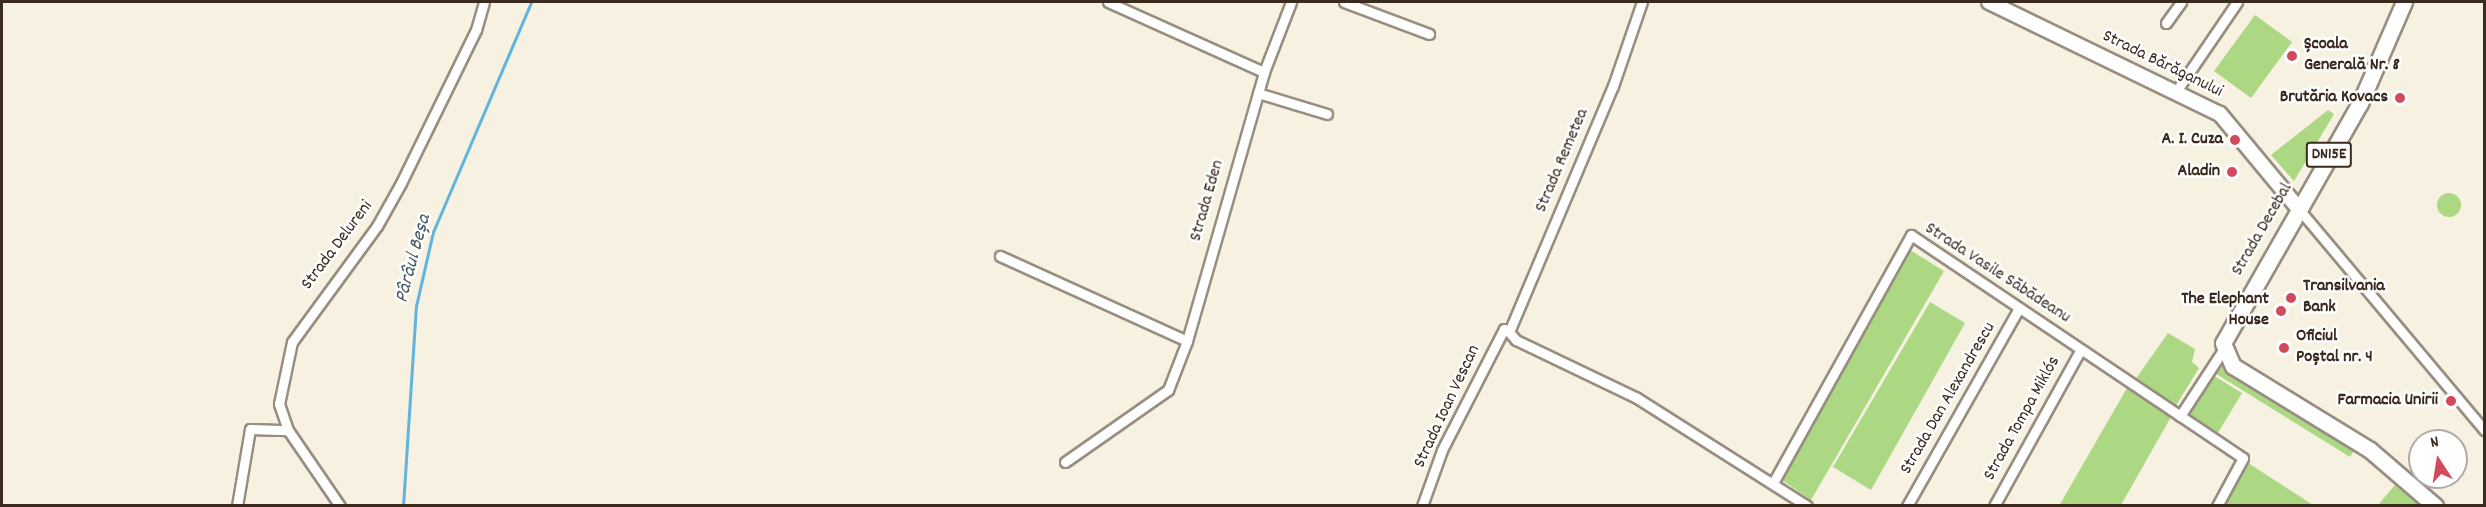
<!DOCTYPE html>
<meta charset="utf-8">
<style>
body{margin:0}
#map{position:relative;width:2486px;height:507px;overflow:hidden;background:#f6f1e1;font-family:Dekko,sans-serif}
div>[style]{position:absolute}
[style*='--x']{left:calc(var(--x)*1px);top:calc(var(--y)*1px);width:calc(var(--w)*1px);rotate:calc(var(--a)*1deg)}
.green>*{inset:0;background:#acd783}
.round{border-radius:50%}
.stream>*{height:3px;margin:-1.5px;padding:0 1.5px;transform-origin:1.5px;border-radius:1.5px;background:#61b5dd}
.roads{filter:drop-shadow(2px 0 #988e80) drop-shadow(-2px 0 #988e80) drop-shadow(0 2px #988e80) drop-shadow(0 -2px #988e80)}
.street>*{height:9px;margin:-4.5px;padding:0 4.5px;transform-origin:4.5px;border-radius:4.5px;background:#fff}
.secondary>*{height:14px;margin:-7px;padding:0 7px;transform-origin:7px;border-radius:7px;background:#fff}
.primary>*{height:15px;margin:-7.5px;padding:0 7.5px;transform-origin:7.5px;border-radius:7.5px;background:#fff}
.dots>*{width:16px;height:16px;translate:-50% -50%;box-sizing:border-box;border:3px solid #fff;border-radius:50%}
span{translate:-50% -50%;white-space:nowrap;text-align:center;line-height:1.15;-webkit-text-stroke:5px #fff;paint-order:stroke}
.shield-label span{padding:2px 4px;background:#fff;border:2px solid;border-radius:4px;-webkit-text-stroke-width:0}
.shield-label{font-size:16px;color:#3b2a1e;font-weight:700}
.poi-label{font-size:18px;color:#3b2a1e;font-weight:700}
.left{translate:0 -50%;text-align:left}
.right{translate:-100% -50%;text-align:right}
.street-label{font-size:18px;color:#3b2a1e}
.water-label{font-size:20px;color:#485b61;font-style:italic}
.frame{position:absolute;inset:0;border:3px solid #3b2a1e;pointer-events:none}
.north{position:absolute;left:2408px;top:429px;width:60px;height:60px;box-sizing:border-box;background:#fff;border:2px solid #b1aaa5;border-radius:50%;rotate:348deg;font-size:16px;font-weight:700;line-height:24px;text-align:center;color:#3b2a1e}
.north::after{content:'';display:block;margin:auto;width:21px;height:27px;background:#d1495b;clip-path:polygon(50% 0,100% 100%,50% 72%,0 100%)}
</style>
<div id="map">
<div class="green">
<div style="clip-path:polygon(2255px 15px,2292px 42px,2251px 98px,2214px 71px)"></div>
<div style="clip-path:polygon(2328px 110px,2334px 114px,2294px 181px,2271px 155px)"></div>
<div class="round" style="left:2437px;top:193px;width:24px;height:24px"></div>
<div style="clip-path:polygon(1910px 250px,1944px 271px,1811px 500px,1782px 480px)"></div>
<div style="clip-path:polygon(1930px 302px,1965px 323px,1871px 490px,1833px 467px)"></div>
<div style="clip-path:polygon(2168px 333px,2195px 349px,2192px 362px,2199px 368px,2175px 407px,2135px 380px)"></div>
<div style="clip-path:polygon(2219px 363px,2356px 447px,2350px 457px,2213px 372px)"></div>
<div style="clip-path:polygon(2211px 374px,2242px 393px,2216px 436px,2185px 415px)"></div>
<div style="clip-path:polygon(2127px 388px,2172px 415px,2121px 505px,2059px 506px)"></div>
<div style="clip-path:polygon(2245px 461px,2313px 505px,2219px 506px)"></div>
<div style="clip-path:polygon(2395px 485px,2422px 505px,2378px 505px)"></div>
</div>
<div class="stream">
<div style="--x:403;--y:506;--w:200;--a:-86.3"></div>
<div style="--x:416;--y:306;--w:76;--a:-77.1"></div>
<div style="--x:433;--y:232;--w:250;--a:-66.9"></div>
</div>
<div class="roads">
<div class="street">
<div style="--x:1108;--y:2;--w:171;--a:24.2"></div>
<div style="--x:1344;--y:2;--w:91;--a:20.6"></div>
<div style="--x:2166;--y:23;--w:26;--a:-54"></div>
<div style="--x:2177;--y:90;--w:107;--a:-55.7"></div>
<div style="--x:1258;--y:93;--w:72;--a:16.9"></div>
<div style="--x:2298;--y:208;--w:290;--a:50"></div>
<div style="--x:1000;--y:256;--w:205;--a:24.4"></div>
<div style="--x:1509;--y:332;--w:267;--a:-67.1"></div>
<div style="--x:1613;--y:86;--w:89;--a:-71"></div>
<div style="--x:1509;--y:332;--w:11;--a:49"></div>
<div style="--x:1516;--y:340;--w:134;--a:25.6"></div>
<div style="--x:1637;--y:398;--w:201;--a:32.4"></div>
<div style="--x:2180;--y:416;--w:79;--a:-56.9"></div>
<div style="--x:1065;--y:462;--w:126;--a:-35"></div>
<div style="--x:1168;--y:390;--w:53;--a:-68.8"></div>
<div style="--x:1187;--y:341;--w:280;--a:-74"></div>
<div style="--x:1264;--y:72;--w:75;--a:-68.9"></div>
<div style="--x:1773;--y:483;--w:284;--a:-60.9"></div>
<div style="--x:1911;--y:235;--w:400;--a:33.9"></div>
<div style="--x:2243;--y:458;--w:55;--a:118.4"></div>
<div style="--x:237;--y:506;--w:78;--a:-80.4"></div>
<div style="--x:250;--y:429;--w:38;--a:2"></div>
<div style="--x:340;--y:506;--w:92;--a:-124.4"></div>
<div style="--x:288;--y:430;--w:28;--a:-109"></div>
<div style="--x:279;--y:404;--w:63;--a:-78.2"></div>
<div style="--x:292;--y:342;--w:144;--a:-53.8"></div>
<div style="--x:377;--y:226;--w:49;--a:-60.8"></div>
<div style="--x:401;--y:183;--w:170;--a:-63.9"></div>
<div style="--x:476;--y:30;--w:29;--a:-74"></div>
<div style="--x:1422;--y:506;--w:59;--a:-70.3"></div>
<div style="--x:1442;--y:450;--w:136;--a:-62.9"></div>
<div style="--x:1504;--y:329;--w:6;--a:31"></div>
<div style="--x:1907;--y:506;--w:227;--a:-60.5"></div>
<div style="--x:1994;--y:506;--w:179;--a:-61"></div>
</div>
<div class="secondary">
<div style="--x:1989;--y:2;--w:257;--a:25.9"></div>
<div style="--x:2220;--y:114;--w:122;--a:50.3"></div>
</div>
<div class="primary">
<div style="--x:2404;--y:2;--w:110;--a:113.5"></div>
<div style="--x:2360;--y:103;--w:276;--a:119.7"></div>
<div style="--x:2223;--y:343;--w:25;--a:67"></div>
<div style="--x:2233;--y:366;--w:161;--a:31.5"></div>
<div style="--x:2370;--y:450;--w:86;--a:40.7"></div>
</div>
</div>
<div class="dots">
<div style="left:2292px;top:56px;background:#d1495b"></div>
<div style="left:2400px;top:98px;background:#d1495b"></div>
<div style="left:2235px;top:140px;background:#d1495b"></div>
<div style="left:2232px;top:172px;background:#d1495b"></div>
<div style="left:2291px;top:298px;background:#d1495b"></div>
<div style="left:2281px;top:311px;background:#d1495b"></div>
<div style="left:2284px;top:348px;background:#d1495b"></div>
<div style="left:2451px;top:401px;background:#d1495b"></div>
</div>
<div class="shield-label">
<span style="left:2329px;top:155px">DN15E</span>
</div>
<div class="poi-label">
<span class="left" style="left:2304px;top:56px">Școala<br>Generală Nr. 8</span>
<span class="right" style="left:2388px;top:98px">Brutăria Kovacs</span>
<span class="right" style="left:2223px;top:140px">A. I. Cuza</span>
<span class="right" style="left:2220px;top:172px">Aladin</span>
<span class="left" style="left:2303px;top:298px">Transilvania<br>Bank</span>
<span class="right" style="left:2269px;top:311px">The Elephant<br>House</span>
<span class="left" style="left:2296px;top:348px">Oficiul<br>Poștal nr. 4</span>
<span class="right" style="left:2438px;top:401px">Farmacia Unirii</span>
</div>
<div class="street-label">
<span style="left:2162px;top:65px;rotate:26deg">Strada Bărăganului</span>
<span style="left:1563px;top:161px;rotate:-67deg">Strada Remetea</span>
<span style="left:1208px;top:201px;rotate:-74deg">Strada Eden</span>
<span style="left:2263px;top:230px;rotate:-60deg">Strada Decebal</span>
<span style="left:338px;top:246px;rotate:-53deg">Strada Delureni</span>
<span style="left:1997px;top:274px;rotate:33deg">Strada Vasile Săbădeanu</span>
<span style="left:1949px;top:399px;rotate:-60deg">Strada Dan Alexandrescu</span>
<span style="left:1448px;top:407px;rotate:-65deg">Strada Ioan Vescan</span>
<span style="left:2023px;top:419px;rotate:-61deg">Strada Tompa Miklós</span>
</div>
<div class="water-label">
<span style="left:414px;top:259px;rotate:-75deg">Pârâul Beșa</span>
</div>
<div class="frame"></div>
<div class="north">N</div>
</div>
